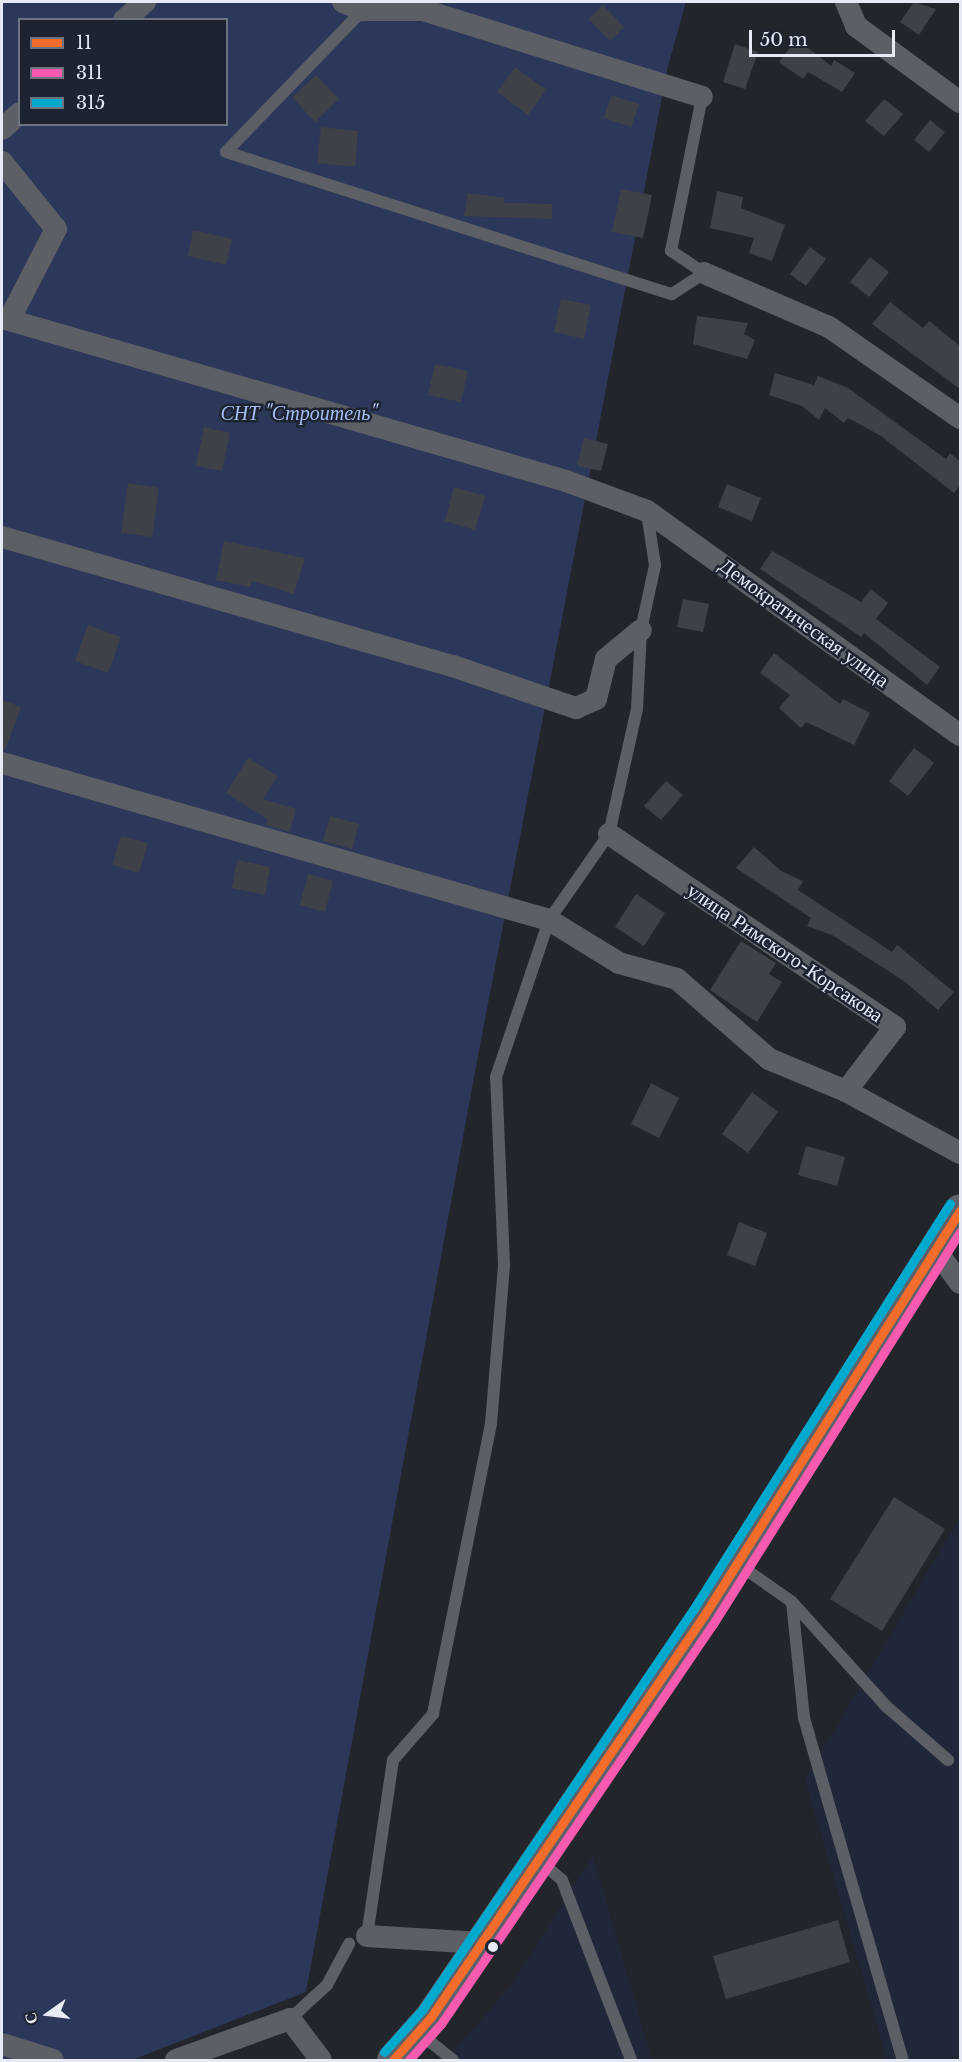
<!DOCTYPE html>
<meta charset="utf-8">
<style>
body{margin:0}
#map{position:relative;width:962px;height:2062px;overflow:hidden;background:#22252c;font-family:"Libre Baskerville",serif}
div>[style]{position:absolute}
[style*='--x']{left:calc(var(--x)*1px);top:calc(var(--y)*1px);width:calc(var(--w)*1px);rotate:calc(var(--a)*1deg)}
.built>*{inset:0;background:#202739}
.green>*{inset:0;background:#2c3859}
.building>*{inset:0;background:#3f4148}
.lane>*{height:12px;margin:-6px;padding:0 6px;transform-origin:6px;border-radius:6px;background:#5c5f65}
.street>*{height:22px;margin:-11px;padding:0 11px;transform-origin:11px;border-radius:11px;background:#5c5f65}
.secondary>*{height:32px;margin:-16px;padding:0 16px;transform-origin:16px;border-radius:16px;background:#5e6169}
.bus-1>*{height:9px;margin:-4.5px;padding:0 4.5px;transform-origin:4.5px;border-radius:4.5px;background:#f36c2b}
.bus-2>*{height:9px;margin:-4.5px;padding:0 4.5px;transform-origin:4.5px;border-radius:4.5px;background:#f75aaf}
.bus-3>*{height:9px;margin:-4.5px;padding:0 4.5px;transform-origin:4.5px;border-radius:4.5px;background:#00a9ce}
.dots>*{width:16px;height:16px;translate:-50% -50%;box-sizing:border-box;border:3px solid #1d2331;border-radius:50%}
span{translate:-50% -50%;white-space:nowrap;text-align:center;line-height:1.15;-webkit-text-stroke:5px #1d2331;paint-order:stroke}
.park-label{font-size:20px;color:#a7bef5;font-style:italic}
.street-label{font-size:20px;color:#e6eaf4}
.frame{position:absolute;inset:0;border:3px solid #e6eaf4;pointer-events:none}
.legend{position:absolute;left:18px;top:18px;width:210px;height:108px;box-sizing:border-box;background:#1d2331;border:2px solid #6d737f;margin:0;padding:8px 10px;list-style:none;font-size:18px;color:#e6eaf4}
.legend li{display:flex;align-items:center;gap:12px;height:30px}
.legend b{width:30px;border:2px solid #6d737f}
.north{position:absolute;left:18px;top:1984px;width:60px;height:60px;-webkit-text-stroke:4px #1d2331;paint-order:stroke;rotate:256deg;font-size:16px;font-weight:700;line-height:24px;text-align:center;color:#e6eaf4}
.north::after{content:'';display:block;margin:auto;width:21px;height:27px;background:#e6eaf4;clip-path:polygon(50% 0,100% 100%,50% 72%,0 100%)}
.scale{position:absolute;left:749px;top:30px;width:146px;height:27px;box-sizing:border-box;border:3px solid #e6eaf4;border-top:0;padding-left:8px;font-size:18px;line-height:21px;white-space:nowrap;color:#e6eaf4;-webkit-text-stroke:4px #1d2331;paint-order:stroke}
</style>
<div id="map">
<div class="built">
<div style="clip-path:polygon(960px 1517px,960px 2060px,887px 2060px,805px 1780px)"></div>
<div style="clip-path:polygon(593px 1855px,652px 2060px,445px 2060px,511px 1986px)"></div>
</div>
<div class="green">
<div style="clip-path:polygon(evenodd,2px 2px,686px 2px,668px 66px,477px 1061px,306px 1992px,132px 2060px,2px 2060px,2px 2px,20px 20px,226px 20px,226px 124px,20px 124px,20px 20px)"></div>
</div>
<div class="building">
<div style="clip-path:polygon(914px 2px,936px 9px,919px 35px,900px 22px)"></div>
<div style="clip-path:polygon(603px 5px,624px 27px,610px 41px,589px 19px)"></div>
<div style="clip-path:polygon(797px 39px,831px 66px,834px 60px,855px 73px,842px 92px,808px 72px,803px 79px,779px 62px)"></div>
<div style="clip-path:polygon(735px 44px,758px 52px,745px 89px,723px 82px)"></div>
<div style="clip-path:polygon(515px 67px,546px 90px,528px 115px,497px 92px)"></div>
<div style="clip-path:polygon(316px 75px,339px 99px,315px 122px,292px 97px)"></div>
<div style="clip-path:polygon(611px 95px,639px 104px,631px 127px,604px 118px)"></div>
<div style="clip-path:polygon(884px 99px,903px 114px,884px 136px,865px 121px)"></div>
<div style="clip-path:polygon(930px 120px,945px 132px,929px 152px,914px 140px)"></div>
<div style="clip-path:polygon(321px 127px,358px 131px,355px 167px,317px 163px)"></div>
<div style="clip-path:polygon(621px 189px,652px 195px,643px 238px,612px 232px)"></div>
<div style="clip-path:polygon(717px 191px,743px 197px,741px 208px,785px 225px,772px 261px,749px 253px,754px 238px,710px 228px)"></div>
<div style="clip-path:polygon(468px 193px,505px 198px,504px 203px,552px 204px,552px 219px,464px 216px)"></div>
<div style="clip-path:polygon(193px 230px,232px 239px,226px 265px,188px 256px)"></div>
<div style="clip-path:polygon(810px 247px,826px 259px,806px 286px,790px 274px)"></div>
<div style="clip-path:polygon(870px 257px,889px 272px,869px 297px,850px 282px)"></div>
<div style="clip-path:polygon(561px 299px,591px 305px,584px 339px,554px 332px)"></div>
<div style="clip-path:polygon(890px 302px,923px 328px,929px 321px,960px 346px,960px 389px,872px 324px)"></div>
<div style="clip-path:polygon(697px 316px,748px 323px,744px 334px,755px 340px,747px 359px,693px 344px)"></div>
<div style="clip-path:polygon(435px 364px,468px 371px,461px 402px,428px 395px)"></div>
<div style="clip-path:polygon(775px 373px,814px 385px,818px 376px,848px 388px,946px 459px,950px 453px,960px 461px,960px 485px,954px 493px,881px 436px,848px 418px,844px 423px,825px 408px,819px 420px,802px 406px,769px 395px)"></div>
<div style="clip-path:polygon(204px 427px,230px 433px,222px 471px,196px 466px)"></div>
<div style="clip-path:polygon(584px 438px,608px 444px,601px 471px,577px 466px)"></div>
<div style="clip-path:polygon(128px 483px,159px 488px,152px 537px,121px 533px)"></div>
<div style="clip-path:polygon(727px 484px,761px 498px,752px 521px,718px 507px)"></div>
<div style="clip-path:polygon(454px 487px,485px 496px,475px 530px,445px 521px)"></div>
<div style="clip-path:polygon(224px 541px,305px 558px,294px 594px,252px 581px,250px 587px,216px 580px)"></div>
<div style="clip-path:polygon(772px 551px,861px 602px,871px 589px,888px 603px,876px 619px,940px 667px,927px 685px,864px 633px,861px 637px,760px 569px)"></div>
<div style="clip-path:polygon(683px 599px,709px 604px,703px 632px,677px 627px)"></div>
<div style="clip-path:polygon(88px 625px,121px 637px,108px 673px,75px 661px)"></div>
<div style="clip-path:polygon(774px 653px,840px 704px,843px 699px,870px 713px,854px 745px,806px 722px,801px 728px,779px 708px,790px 695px,760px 673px)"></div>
<div style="clip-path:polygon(2px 700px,21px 707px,5px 750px,2px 750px)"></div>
<div style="clip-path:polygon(914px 748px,934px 763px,908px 796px,889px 781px)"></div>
<div style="clip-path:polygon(248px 758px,278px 776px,263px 799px,296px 809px,290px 832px,265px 825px,267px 819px,226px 793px)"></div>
<div style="clip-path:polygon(666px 781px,683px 795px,661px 820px,644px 806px)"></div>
<div style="clip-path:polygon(330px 816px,359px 824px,352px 849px,323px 841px)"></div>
<div style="clip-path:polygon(121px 836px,148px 843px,139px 873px,112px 865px)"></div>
<div style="clip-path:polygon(754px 847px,781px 871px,803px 881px,798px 890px,892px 952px,897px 945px,954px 992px,938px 1010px,904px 981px,832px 935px,807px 926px,811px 918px,736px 868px)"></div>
<div style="clip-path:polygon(237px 860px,270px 867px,265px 895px,232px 888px)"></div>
<div style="clip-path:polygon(308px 874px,333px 881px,325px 912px,300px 905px)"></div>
<div style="clip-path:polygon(636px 894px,665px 913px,644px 946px,615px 927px)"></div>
<div style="clip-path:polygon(741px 941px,776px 963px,769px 974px,782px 982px,757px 1022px,710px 990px)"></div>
<div style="clip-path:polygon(651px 1083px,679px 1098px,659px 1138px,631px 1124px)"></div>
<div style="clip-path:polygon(752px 1092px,778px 1112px,748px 1153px,722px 1134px)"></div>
<div style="clip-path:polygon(806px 1146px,845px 1157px,837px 1186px,798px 1175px)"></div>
<div style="clip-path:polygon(739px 1222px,767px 1233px,755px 1266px,727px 1255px)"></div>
<div style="clip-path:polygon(894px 1497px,945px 1529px,882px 1631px,830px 1599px)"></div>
<div style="clip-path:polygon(838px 1920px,850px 1962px,726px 1999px,713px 1956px)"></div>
</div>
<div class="lane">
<div style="--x:363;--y:10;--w:197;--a:134"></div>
<div style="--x:226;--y:152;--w:468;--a:17.7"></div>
<div style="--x:672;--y:294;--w:38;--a:-33"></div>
<div style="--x:704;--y:273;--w:40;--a:-146"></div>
<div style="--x:671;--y:251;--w:157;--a:-78.6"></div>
<div style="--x:738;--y:1564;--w:66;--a:35.1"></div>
<div style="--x:792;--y:1602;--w:117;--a:84.1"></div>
<div style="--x:804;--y:1718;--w:356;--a:73.9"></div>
<div style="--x:792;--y:1602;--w:142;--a:47.9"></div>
<div style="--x:887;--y:1707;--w:81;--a:41"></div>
<div style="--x:539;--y:1860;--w:30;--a:41"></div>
<div style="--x:562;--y:1880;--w:193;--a:69"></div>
<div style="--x:367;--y:1936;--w:178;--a:-81.6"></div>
<div style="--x:393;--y:1760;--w:61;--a:-49"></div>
<div style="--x:433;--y:1714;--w:296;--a:-78.7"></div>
<div style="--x:491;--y:1424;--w:160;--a:-85.3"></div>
<div style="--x:504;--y:1265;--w:188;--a:-92.4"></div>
<div style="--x:496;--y:1077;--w:166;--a:-71.3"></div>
<div style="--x:549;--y:920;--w:105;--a:-55.1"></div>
<div style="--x:609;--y:834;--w:128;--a:-77.4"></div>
<div style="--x:637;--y:709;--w:79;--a:-87.1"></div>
<div style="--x:641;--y:630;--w:66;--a:-77.8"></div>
<div style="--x:655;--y:565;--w:53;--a:-98.7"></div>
<div style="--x:290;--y:2019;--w:50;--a:-42.6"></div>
<div style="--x:327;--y:1985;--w:47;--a:-61.8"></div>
<div style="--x:418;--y:2032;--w:45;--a:38.7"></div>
</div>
<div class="street">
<div style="--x:343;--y:2;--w:22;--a:22"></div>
<div style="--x:363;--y:10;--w:60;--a:0"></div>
<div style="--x:423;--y:10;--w:292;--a:17.3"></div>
<div style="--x:846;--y:2;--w:26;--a:67"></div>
<div style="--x:856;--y:26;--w:129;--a:36.2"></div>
<div style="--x:124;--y:20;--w:28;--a:-41"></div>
<div style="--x:2;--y:129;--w:24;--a:-42"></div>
<div style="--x:2;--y:162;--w:86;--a:51.1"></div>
<div style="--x:56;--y:229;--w:102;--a:117.3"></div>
<div style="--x:9;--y:320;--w:580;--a:16.12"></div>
<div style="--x:566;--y:481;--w:86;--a:20.3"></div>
<div style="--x:647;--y:511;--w:385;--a:35.6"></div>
<div style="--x:704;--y:273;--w:136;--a:23.4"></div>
<div style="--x:829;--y:327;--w:160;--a:34.8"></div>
<div style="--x:2;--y:537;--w:469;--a:16"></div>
<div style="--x:453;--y:666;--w:130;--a:18.9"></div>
<div style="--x:576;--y:708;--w:22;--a:-24"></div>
<div style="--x:596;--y:699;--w:41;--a:-76"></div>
<div style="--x:606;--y:659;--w:45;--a:-39.6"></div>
<div style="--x:2;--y:763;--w:569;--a:16.01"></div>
<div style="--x:549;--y:920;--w:82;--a:31.6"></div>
<div style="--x:619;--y:963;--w:60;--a:15.4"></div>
<div style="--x:677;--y:979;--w:122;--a:41"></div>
<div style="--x:769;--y:1059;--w:83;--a:22.6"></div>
<div style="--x:609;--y:834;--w:345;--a:34"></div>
<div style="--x:895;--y:1027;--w:81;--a:127.4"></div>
<div style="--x:846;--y:1091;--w:130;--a:28.5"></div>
<div style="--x:935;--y:1249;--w:42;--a:53.7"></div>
<div style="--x:367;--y:1936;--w:114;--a:3.5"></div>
<div style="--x:2;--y:2044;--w:53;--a:17.4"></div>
<div style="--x:176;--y:2060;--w:121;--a:-19.8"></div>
<div style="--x:290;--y:2019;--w:51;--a:52.9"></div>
</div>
<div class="secondary">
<div style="--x:393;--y:2060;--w:57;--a:-48.5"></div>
<div style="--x:431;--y:2017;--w:484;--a:-55.8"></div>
<div style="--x:703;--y:1617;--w:481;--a:-57.7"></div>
</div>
<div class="bus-1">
<div style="--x:393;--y:2060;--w:57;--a:-48.5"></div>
<div style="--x:431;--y:2017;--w:484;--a:-55.8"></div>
<div style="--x:703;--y:1617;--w:481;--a:-57.7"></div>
</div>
<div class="bus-2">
<div style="--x:409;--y:2060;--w:48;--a:-48.4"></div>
<div style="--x:441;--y:2024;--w:484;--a:-55.8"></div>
<div style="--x:713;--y:1624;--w:463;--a:-57.8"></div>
</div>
<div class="bus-3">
<div style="--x:384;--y:2052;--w:57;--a:-47.9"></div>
<div style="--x:422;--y:2010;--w:483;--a:-55.9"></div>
<div style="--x:693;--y:1610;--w:481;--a:-57.7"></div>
</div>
<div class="dots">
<div style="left:493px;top:1947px;background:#e6eaf4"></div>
</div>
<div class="park-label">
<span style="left:299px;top:413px">СНТ "Строитель"</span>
</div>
<div class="street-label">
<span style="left:804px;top:623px;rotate:36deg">Демократическая улица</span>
<span style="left:785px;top:953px;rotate:34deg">улица Римского-Корсакова</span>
</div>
<div class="frame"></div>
<ul class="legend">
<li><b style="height:8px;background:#f36c2b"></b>11</li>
<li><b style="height:8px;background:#f75aaf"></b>311</li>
<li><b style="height:8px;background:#00a9ce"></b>315</li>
</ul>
<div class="north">С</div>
<div class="scale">50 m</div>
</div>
